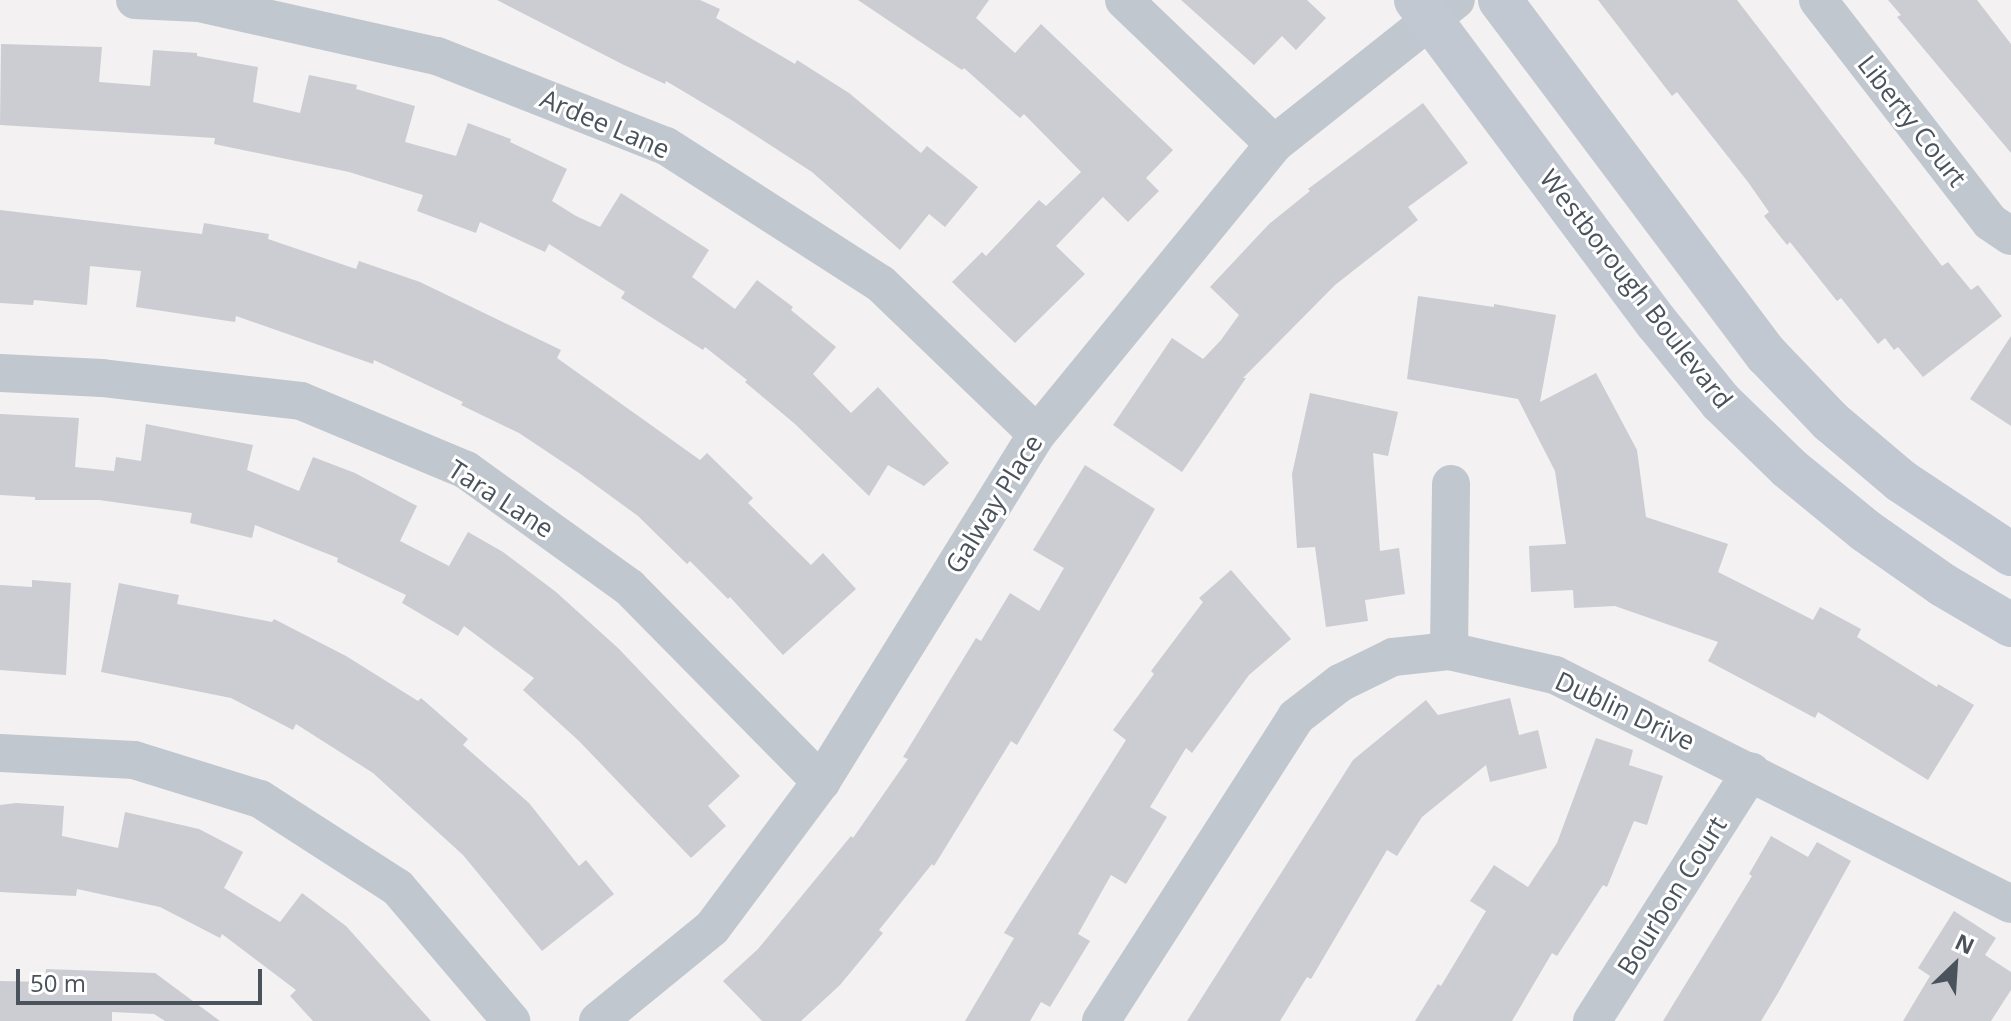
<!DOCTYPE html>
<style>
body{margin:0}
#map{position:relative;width:2011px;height:1021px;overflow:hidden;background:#f3f1f1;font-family:"Open Sans",sans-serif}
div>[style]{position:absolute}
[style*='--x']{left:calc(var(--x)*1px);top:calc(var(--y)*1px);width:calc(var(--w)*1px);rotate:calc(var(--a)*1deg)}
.building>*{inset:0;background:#cbcdd2}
.minor>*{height:38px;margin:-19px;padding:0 19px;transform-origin:19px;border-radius:19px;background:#c0c7ce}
.secondary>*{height:44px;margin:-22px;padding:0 22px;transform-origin:22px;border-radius:22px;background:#c1c8d2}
span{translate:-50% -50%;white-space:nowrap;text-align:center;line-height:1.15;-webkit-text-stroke:6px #fff;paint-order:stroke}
.street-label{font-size:26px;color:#4a535c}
.north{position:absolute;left:1915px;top:925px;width:80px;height:80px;-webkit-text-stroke:6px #fff;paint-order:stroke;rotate:25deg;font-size:22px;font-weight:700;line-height:32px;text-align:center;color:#4a535c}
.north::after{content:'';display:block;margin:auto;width:28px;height:36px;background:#4a535c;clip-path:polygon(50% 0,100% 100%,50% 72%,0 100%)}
.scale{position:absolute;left:16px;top:969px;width:246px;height:36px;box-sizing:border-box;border:4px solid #4a535c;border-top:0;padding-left:10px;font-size:24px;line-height:28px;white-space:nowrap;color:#4a535c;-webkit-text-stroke:6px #fff;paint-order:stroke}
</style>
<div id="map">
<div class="building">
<div style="clip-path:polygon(497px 0,700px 0,720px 9px,716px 18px,795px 64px,797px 60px,849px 93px,921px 153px,927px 146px,978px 187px,945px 227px,929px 214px,900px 250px,812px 172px,733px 121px,666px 81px,665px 84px,624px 65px)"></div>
<div style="clip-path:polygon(858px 0,989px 0,976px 18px,1015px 53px,1041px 24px,1173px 150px,1146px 178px,1159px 191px,1128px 222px,1103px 197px,1056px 246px,1085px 274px,1015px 343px,952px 282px,982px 252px,986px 256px,1039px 200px,1046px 206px,1081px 172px,1024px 114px,1020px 118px,964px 68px,962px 70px)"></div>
<div style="clip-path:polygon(1181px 0,1307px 0,1326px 18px,1296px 50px,1282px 36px,1254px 65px)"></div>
<div style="clip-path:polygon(1598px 0,1737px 0,1942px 266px,1948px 262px,1971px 290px,1978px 285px,2002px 316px,1923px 377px,1898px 347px,1894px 350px,1885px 338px,1878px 344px,1841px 298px,1837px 301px,1790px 242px,1787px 245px,1764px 216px,1769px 212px,1748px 182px,1677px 92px,1672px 96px)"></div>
<div style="clip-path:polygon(1888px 0,1977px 0,2011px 44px,2011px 153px,1897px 17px,1901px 15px)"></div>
<div style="clip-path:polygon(1px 44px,102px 47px,99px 82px,150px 86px,153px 50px,197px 53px,197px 56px,258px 67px,253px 102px,300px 113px,309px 75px,357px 85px,356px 89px,415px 106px,405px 142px,456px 156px,468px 123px,511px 139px,510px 142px,567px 169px,552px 201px,576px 216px,600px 227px,621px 193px,709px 250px,692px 277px,735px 309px,757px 280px,793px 307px,791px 310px,836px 347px,813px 374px,851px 413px,878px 387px,949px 463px,924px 486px,888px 465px,869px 496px,795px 424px,745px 382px,747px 380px,705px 347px,703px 350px,621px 298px,625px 292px,549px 244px,545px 252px,480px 222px,476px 233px,417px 211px,423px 195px,349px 172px,214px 144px,215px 138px,0 125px)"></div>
<div style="clip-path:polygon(1423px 103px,1468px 163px,1408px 207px,1418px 220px,1335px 285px,1243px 378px,1246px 378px,1182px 472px,1113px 425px,1172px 338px,1203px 359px,1221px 340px,1239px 315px,1210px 287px,1269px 224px,1310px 191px,1308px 189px)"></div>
<div style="clip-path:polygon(0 210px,202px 234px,204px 223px,269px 234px,268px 239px,356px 269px,359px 261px,420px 282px,561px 350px,557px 358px,700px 460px,707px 453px,753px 498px,748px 503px,811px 565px,823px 553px,856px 589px,783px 655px,730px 597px,728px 599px,690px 561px,687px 564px,638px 516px,579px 473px,519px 433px,461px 405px,463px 402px,374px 360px,373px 364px,236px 316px,235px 322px,136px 307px,141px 271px,90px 266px,87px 305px,34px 300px,33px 305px,0 303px)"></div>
<div style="clip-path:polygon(1418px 296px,1494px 307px,1494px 304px,1556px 315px,1540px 402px,1596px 373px,1637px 450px,1646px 517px,1728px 544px,1718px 572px,1813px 620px,1820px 607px,1861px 629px,1857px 637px,1937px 687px,1938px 684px,1974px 705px,1928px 780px,1818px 712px,1815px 718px,1708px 661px,1718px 642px,1615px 606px,1574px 608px,1573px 590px,1531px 592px,1529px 546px,1566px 544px,1555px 471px,1518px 399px,1407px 379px)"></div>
<div style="clip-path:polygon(2011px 336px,2011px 426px,1970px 399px)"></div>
<div style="clip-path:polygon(1310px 393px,1398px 412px,1388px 456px,1373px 453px,1380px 551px,1399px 548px,1405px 594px,1365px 600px,1368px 621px,1326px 627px,1315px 547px,1297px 548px,1292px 474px)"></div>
<div style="clip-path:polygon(0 414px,79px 418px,75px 467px,114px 471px,116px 457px,141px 461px,146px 424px,253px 445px,247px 470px,299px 491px,313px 457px,355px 473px,417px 506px,400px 541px,449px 566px,468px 532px,503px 552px,556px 592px,618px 648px,740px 776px,708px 806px,726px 826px,691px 858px,579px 741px,523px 690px,534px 678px,464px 626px,458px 636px,402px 603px,406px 595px,337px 562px,338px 558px,255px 525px,252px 538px,190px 523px,192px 513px,99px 500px,35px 500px,35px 497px,0 495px)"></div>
<div style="clip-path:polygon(1085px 465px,1155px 509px,1053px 684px,1017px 745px,1011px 741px,934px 866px,932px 864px,879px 930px,883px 933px,840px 985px,801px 1021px,762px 1021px,723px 981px,758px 949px,851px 836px,853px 838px,908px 759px,903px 757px,976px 638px,981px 641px,1010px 593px,1039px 611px,1064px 568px,1033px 550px)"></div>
<div style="clip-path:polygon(1231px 570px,1291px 639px,1249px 675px,1192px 753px,1186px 748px,1150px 807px,1167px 817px,1126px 884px,1111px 875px,1078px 934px,1090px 941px,1050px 1007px,1041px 1002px,1030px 1021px,965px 1021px,1014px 938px,1004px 933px,1126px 740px,1113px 730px,1154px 674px,1151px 671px,1203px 602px,1199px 598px)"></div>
<div style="clip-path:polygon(32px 580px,71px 583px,66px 675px,0 670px,0 585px,32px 587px)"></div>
<div style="clip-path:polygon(119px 583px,179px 595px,177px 604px,272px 622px,274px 619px,346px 656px,418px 701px,421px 698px,468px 739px,463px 745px,529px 803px,579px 866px,586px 860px,614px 894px,542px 951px,463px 855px,373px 773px,296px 724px,293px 730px,231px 698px,101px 672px)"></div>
<div style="clip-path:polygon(1510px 698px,1519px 735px,1538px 730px,1547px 768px,1490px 782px,1486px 765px,1422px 817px,1397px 856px,1387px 850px,1311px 979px,1307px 977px,1280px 1021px,1187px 1021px,1353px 760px,1426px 700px,1438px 715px)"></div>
<div style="clip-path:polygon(1596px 738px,1633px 750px,1629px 765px,1663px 776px,1647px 825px,1634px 821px,1607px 887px,1603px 885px,1557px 956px,1552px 953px,1512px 1021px,1415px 1021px,1438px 984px,1441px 986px,1486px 911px,1470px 901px,1494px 865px,1528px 887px,1557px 843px)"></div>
<div style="clip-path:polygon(16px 803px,64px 806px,62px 836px,118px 848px,125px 812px,199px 829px,243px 852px,224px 888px,280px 922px,302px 893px,346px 926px,431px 1021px,313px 1021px,290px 996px,296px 990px,222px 934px,220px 938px,160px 907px,77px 889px,76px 896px,0 892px,0 805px)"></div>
<div style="clip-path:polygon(1771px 836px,1808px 857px,1817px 842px,1851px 861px,1778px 993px,1761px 1021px,1663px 1021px,1752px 876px,1749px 874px)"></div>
<div style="clip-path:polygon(1954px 911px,1996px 938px,1985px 955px,2011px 972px,2011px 990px,1991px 1021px,1903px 1021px,1930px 976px,1918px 968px)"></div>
<div style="clip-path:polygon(46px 969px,155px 973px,220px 1021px,165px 1021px,154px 1014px,112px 1012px,112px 1021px,0 1021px,0 981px,45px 982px)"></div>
</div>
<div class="minor">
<div style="--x:135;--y:0;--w:64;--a:2.7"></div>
<div style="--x:199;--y:3;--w:244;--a:12.6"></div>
<div style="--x:437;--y:56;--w:246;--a:21.5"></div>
<div style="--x:666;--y:146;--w:255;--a:32.7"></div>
<div style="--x:881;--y:284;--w:216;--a:43.9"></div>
<div style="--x:1124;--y:0;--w:208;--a:43.8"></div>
<div style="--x:1818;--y:0;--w:281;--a:52.2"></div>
<div style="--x:1990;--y:222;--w:25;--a:34"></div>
<div style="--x:0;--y:373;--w:102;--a:2.8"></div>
<div style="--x:102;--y:378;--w:200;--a:6.6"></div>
<div style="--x:301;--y:401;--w:179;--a:22.7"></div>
<div style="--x:466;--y:470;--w:201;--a:35.7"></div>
<div style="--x:629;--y:587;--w:274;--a:45.4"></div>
<div style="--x:1449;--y:651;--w:167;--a:-89.3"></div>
<div style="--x:0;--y:753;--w:134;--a:3"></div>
<div style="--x:134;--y:760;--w:132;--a:17.2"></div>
<div style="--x:260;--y:799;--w:164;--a:32.8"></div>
<div style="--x:398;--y:888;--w:175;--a:49.6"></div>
<div style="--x:598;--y:1021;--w:147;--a:-39.2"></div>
<div style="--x:712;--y:928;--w:182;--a:-53.3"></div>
<div style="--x:821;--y:782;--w:410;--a:-58.2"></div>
<div style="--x:1037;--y:434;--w:375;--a:-50.7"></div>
<div style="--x:1274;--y:144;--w:232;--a:-38.4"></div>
<div style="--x:1101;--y:1021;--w:361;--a:-57.3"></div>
<div style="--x:1296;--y:717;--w:56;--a:-37.7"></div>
<div style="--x:1340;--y:683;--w:59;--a:-26.1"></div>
<div style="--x:1393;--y:657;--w:56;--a:-6.1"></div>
<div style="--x:1449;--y:651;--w:109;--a:12.8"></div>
<div style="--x:1555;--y:675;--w:510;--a:26.67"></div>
<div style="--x:1592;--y:1021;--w:296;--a:-57.5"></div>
</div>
<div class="secondary">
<div style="--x:1416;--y:0;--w:403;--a:53.3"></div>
<div style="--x:1657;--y:323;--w:102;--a:51"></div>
<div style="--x:1721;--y:402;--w:95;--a:44.1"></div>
<div style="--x:1789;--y:468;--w:99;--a:39.3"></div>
<div style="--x:1866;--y:531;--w:94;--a:35"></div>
<div style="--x:1943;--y:585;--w:79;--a:30.5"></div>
<div style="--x:1500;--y:0;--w:444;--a:53.1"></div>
<div style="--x:1767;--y:355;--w:91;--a:46.3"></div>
<div style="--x:1830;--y:421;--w:93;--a:40.2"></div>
<div style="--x:1901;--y:481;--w:132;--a:33.6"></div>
</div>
<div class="street-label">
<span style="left:1912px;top:121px;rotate:52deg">Liberty Court</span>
<span style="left:605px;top:124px;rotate:23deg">Ardee Lane</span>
<span style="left:1636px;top:289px;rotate:52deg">Westborough Boulevard</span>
<span style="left:501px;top:499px;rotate:33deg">Tara Lane</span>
<span style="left:994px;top:504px;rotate:-58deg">Galway Place</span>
<span style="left:1625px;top:711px;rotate:25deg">Dublin Drive</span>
<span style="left:1672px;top:896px;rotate:-58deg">Bourbon Court</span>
</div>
<div class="north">N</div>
<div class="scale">50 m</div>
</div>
